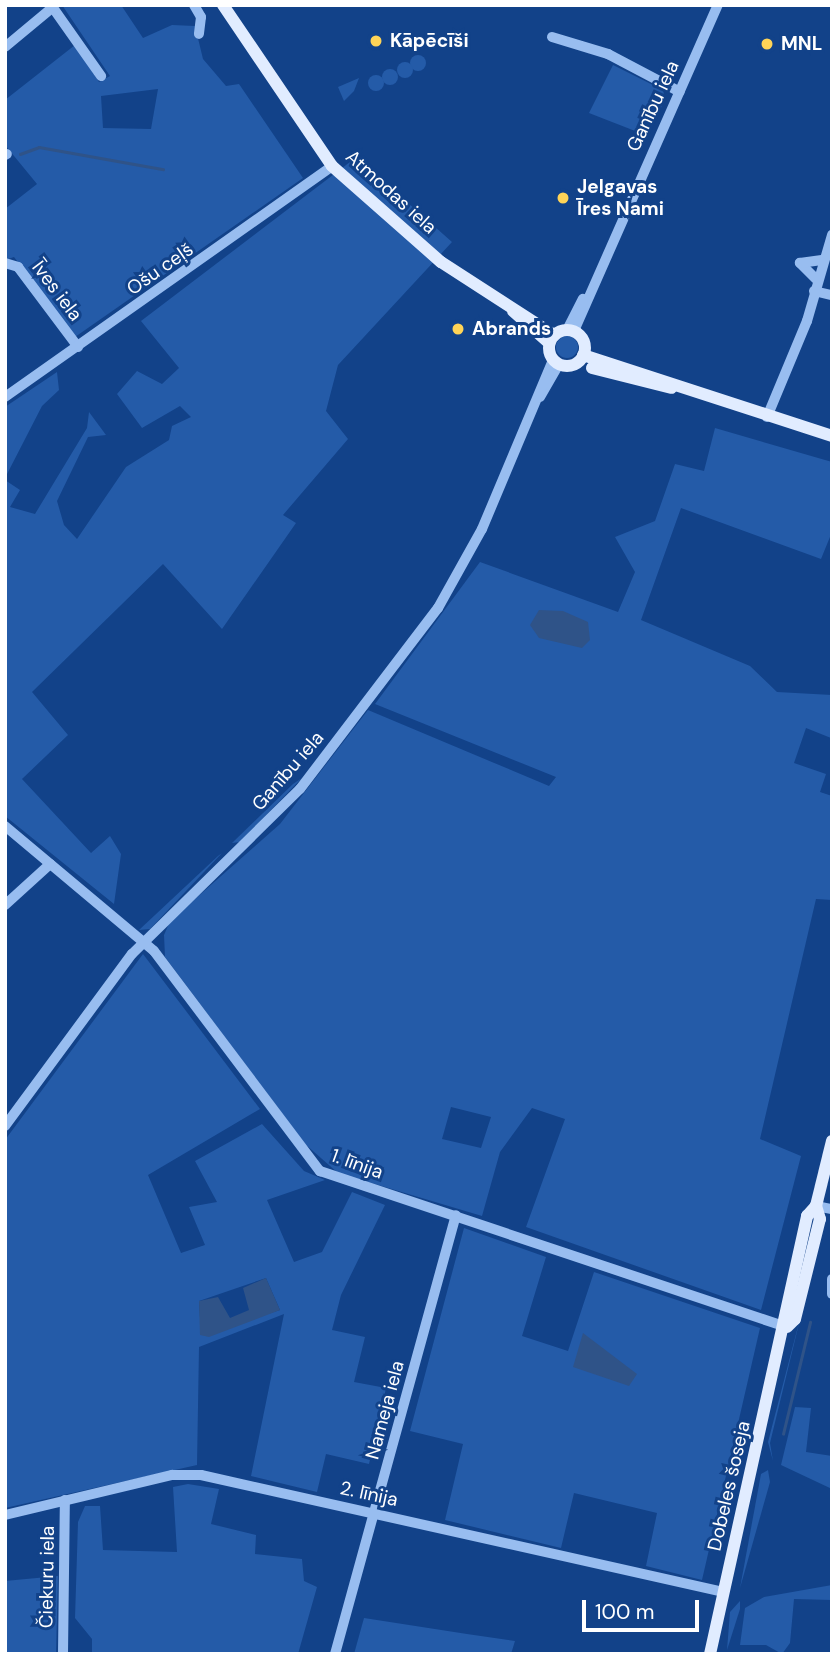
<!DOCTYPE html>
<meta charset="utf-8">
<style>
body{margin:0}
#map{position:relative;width:837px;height:1659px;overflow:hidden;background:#124289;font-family:"DM Sans",sans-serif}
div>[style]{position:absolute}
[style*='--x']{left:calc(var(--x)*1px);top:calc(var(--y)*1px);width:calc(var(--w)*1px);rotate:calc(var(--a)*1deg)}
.green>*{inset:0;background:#245ba8}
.round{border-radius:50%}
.water>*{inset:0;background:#2f5388}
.stream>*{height:2.5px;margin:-1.25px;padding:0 1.25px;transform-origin:1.25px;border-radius:1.25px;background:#2f5388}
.minor>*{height:10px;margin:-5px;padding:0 5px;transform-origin:5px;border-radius:5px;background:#98bdf0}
.major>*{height:12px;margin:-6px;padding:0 6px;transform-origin:6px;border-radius:6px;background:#e1ecff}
.major>.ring{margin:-6px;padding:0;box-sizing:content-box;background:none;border:12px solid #e1ecff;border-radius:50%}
.dots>*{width:19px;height:19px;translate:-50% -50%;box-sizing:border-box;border:4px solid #124289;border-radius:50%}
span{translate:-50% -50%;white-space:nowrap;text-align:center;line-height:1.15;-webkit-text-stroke:6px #124289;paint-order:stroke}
.poi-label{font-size:19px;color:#fff;font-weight:700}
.left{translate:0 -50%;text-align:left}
.street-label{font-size:19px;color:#fff}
.frame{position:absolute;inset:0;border:7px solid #fff;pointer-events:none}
.scale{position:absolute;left:582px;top:1600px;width:117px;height:32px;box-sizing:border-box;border:4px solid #fff;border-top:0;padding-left:9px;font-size:21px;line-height:24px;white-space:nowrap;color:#fff;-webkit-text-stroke:5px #124289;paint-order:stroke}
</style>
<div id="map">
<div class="green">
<div style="clip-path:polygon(evenodd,62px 5px,121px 5px,143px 38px,172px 25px,195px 26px,203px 59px,226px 86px,239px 84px,303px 178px,75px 337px,14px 257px,5px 260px,5px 209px,37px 184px,5px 145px,5px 100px,75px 45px,99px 82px,110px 76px,62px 5px,158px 89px,151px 129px,103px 128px,101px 96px,158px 89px)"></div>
<div class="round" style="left:410px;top:55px;width:16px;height:16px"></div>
<div class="round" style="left:397px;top:62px;width:16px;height:16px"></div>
<div style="clip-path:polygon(613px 65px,663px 90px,665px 99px,648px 136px,589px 113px)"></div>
<div class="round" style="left:382px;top:69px;width:16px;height:16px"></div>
<div class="round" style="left:368px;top:75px;width:16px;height:16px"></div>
<div style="clip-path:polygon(359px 78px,354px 91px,344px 101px,338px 87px)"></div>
<div style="clip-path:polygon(350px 162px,363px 163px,452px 242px,338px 365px,326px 411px,348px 439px,283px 515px,296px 523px,222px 629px,163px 564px,32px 692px,68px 735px,22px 779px,91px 853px,110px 836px,121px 854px,114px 904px,5px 816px,5px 480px,20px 490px,10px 507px,35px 514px,87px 428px,89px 412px,106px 435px,88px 437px,57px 501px,64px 525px,77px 539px,126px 467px,169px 440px,172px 426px,191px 417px,180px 406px,142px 428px,117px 394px,137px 371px,162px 384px,179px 368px,141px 321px)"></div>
<div class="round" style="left:556px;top:336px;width:22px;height:22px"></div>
<div style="clip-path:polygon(57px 372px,59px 390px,42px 406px,5px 478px,5px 407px)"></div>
<div style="clip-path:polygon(evenodd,715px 428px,832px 462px,832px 532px,821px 559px,681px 508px,641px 620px,750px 666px,777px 692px,832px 695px,831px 738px,806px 728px,794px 763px,826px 774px,820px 792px,832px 796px,832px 900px,816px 899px,760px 1139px,801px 1156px,761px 1310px,526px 1227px,565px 1119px,532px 1108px,500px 1152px,482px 1216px,338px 1173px,305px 1144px,165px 957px,164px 935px,170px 921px,280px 824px,368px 710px,549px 786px,556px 777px,375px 704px,480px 562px,618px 612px,635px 572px,615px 537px,655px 521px,675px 464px,704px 471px,715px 428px,451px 1107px,491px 1117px,481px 1148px,442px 1139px,451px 1107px)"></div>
<div style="clip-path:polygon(302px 778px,240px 842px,232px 843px,293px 784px)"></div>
<div style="clip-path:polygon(222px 853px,150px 929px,139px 930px,218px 856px)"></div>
<div style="clip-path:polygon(evenodd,143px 954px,260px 1109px,148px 1175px,181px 1253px,205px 1245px,189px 1207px,217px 1202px,195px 1161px,262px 1124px,304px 1171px,325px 1180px,267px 1200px,294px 1262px,322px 1252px,352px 1192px,385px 1205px,341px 1295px,332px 1330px,365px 1337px,354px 1382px,386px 1388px,369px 1464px,326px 1454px,317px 1492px,251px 1476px,284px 1314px,199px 1347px,197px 1465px,5px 1508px,5px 1140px,143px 954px,266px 1278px,280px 1310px,201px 1335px,199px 1301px,266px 1278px)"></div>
<div style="clip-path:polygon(464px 1228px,546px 1257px,522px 1336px,568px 1351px,594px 1272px,760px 1328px,702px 1580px,646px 1566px,657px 1513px,574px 1493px,561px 1548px,445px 1520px,463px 1444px,410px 1431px)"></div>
<div style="clip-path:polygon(802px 1311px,770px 1443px,773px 1461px,768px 1442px)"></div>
<div style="clip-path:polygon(795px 1407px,811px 1408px,806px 1452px,832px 1456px,832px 1489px,781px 1465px)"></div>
<div style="clip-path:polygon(768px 1470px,770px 1482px,740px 1588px,761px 1474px)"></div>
<div style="clip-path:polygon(188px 1484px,219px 1489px,211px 1524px,256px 1535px,255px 1554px,302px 1559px,304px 1581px,317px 1587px,298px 1654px,92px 1654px,92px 1639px,75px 1618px,78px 1522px,85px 1506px,100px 1506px,103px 1550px,177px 1552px,173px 1487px)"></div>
<div style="clip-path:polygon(58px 1576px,56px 1654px,5px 1654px,5px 1581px)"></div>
<div style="clip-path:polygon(832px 1585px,832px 1600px,794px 1599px,790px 1643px,782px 1654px,766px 1645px,740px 1645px,745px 1608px,764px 1597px)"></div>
<div style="clip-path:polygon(740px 1601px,740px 1609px,727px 1650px,730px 1612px)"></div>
<div style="clip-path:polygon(364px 1618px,467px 1634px,515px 1641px,511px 1654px,354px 1654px)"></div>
</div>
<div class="water">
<div style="clip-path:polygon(539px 610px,563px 611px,588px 622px,590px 640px,582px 648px,539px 638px,530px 625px)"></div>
<div style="clip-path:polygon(266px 1278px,280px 1310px,209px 1337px,200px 1335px,199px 1301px,218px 1297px,230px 1318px,249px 1310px,243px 1288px)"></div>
<div style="clip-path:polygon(583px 1333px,637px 1374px,629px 1386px,573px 1367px)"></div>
</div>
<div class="stream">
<div style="--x:20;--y:154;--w:20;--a:-20"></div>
<div style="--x:39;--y:147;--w:126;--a:10.1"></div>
<div style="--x:783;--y:1434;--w:115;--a:-76.4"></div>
</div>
<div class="minor">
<div style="--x:51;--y:5;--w:87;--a:54.8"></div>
<div style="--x:194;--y:5;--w:14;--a:60"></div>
<div style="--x:201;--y:17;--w:17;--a:97"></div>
<div style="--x:552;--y:37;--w:59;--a:16.9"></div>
<div style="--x:608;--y:54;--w:81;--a:27.8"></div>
<div style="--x:5;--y:47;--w:62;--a:-39.8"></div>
<div style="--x:5;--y:155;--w:2;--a:-27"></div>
<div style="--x:5;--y:263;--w:14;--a:17"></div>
<div style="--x:18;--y:267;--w:100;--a:53.1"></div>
<div style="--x:816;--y:279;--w:23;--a:-135"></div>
<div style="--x:800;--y:263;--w:22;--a:-8"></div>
<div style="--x:814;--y:291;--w:18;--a:13"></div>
<div style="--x:567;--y:330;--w:35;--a:-63"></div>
<div style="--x:574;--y:331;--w:356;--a:-66.2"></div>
<div style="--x:5;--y:397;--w:400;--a:-35.2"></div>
<div style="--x:540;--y:397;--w:38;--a:-60"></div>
<div style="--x:767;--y:417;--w:104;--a:-67.4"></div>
<div style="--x:807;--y:321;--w:90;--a:-73.8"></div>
<div style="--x:5;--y:826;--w:194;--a:40"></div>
<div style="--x:154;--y:951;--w:276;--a:53"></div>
<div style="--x:320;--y:1171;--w:492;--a:18.5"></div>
<div style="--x:5;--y:905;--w:61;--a:-42.3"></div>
<div style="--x:5;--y:1126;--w:214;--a:-53.6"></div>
<div style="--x:132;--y:954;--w:235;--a:-44.5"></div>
<div style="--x:300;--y:789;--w:228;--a:-52.7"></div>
<div style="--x:438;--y:608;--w:90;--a:-60.9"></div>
<div style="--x:482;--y:529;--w:183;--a:-67.2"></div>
<div style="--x:816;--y:1206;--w:16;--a:11"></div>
<div style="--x:832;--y:1279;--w:15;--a:90"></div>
<div style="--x:5;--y:1515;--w:172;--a:-13.5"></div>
<div style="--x:172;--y:1475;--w:29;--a:0"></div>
<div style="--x:201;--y:1475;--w:536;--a:12.61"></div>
<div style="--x:63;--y:1654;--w:154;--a:-89.3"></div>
<div style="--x:335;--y:1654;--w:455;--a:-74.6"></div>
</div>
<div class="major">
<div style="--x:223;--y:5;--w:194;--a:55.9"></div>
<div style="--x:332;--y:166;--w:145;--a:41.4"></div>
<div style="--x:441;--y:262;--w:135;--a:32.9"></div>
<div style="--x:513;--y:311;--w:48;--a:41.6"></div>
<div class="ring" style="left:549px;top:330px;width:24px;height:24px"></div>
<div style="--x:583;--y:355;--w:262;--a:18"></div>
<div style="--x:592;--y:368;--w:82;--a:14"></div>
<div style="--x:787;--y:1327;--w:11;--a:-45"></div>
<div style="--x:795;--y:1319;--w:103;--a:-76"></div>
<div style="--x:820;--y:1219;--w:14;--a:-107"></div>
<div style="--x:816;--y:1206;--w:67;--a:-76.2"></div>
<div style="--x:710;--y:1654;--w:449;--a:-77.5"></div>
<div style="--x:807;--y:1216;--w:13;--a:-48"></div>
</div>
<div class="dots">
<div style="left:376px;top:41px;background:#ffd457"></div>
<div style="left:767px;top:44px;background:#ffd457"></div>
<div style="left:563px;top:198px;background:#ffd457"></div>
<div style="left:458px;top:329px;background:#ffd457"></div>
</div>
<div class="poi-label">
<span class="left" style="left:390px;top:41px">Kāpēcīši</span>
<span class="left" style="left:781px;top:44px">MNL</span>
<span class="left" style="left:577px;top:198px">Jelgavas<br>Īres Nami</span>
<span class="left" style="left:472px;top:329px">Abrands</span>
</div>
<div class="street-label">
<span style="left:653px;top:106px;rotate:-65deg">Ganību iela</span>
<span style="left:391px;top:192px;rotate:42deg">Atmodas iela</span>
<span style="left:160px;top:269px;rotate:-35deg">Ošu ceļš</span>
<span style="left:57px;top:291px;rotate:53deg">Īves iela</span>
<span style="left:288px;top:771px;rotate:-49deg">Ganību iela</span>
<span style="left:357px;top:1164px;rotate:20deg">1. līnija</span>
<span style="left:385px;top:1410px;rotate:-75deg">Nameja iela</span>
<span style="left:729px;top:1486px;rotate:-77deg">Dobeles šoseja</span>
<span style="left:369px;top:1494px;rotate:12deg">2. līnija</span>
<span style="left:47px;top:1577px;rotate:-89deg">Čiekuru iela</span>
</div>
<div class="frame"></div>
<div class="scale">100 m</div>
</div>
